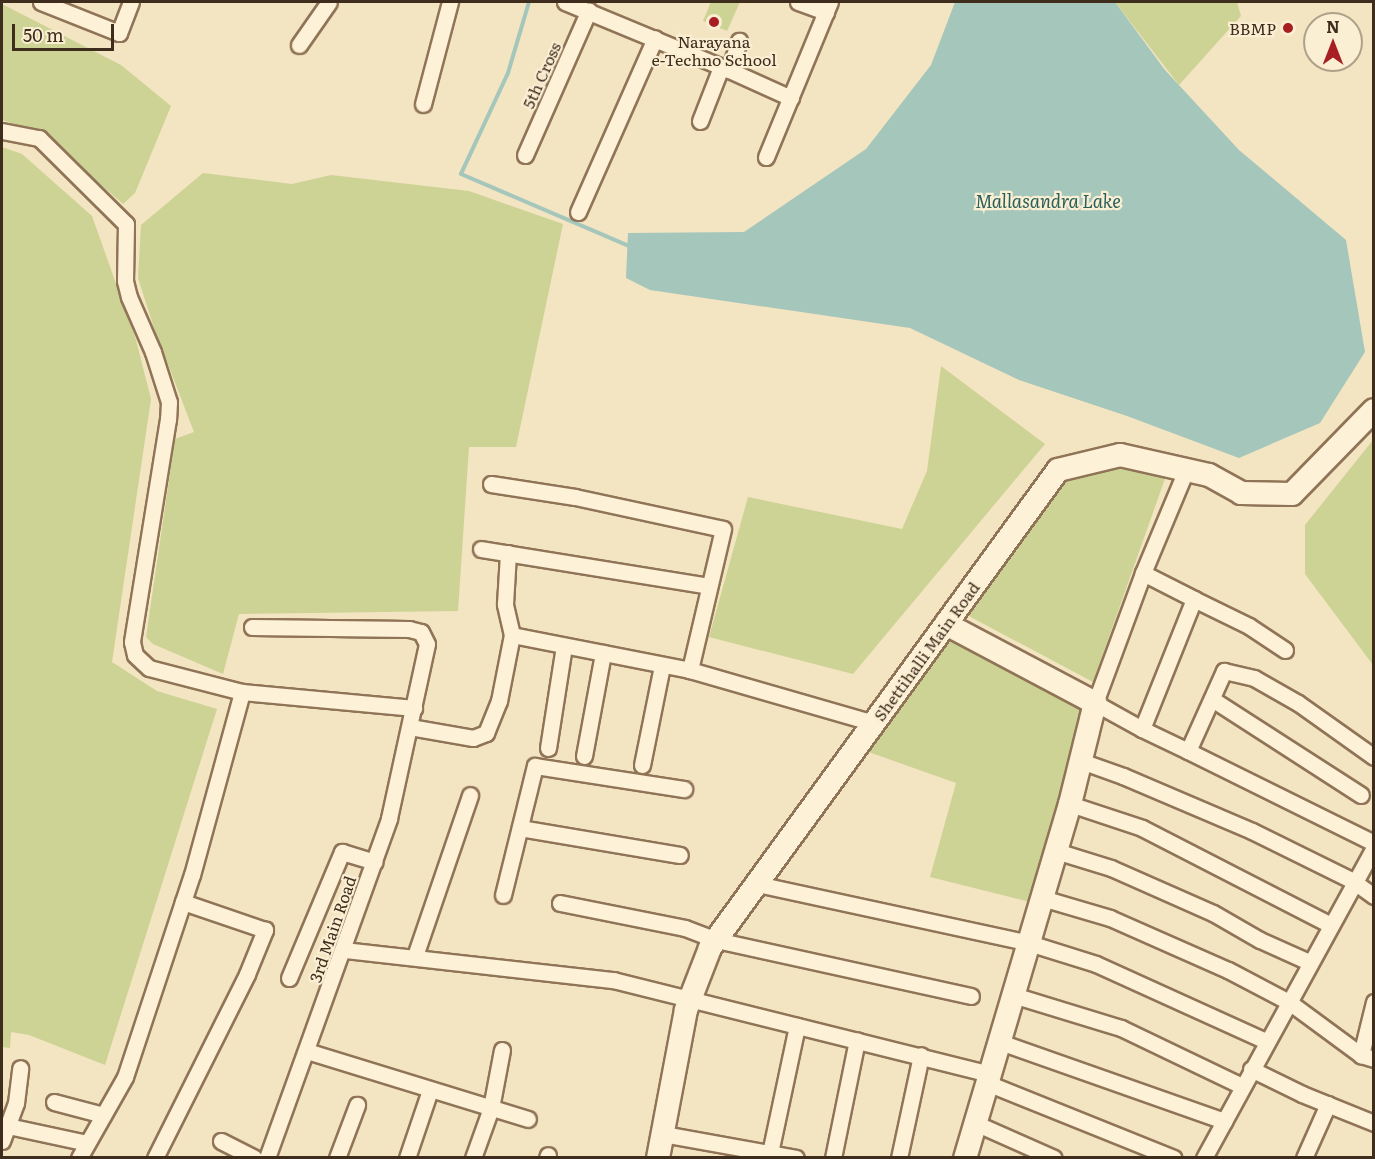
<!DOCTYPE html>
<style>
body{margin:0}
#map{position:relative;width:1375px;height:1159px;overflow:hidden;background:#f3e4c2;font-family:Literata,serif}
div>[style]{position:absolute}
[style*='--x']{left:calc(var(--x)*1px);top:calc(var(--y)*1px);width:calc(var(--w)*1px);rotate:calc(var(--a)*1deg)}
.green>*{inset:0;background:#cdd394}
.water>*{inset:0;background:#a5c6bb}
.stream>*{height:4px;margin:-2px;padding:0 2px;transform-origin:2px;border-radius:2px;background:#a5c6bb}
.roads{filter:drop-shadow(2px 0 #907457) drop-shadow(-2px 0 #907457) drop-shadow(0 2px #907457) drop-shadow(0 -2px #907457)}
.street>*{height:15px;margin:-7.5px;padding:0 7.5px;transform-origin:7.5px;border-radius:7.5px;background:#fdf1d7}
.secondary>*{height:22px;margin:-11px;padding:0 11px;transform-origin:11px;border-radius:11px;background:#fdf1d7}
.dots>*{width:16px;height:16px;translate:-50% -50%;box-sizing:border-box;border:3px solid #faeed3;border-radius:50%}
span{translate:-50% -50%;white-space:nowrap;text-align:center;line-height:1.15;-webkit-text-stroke:4.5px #faeed3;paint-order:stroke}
.poi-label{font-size:16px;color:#3e2c1d}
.right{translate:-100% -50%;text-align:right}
.street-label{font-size:16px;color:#3e2c1d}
.water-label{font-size:18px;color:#2a605b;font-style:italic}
.frame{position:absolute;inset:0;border:3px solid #3e2c1d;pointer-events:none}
.north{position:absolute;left:1303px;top:12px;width:60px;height:60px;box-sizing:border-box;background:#faeed3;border:2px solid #afa08a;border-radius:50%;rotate:0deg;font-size:16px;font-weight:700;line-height:24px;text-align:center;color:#3e2c1d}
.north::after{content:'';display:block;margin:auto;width:21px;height:27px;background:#a71f22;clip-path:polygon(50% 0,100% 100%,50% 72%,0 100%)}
.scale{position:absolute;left:12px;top:24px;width:102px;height:27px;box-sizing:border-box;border:3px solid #3e2c1d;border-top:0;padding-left:8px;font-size:18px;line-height:21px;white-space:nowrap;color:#3e2c1d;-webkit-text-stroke:4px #faeed3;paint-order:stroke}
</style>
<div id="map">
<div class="green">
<div style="clip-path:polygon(711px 2px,740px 2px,727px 31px,703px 21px)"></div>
<div style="clip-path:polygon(1115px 2px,1237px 2px,1241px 16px,1179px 85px)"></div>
<div style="clip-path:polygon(2px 4px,121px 65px,171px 106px,135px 193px,123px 204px,40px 132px,2px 120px)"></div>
<div style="clip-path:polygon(2px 147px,22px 154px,92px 216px,136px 340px,151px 399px,112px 662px,157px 691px,217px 709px,105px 1065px,29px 1035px,11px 1032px,10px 1048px,2px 1047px)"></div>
<div style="clip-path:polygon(203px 173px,292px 184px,331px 175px,469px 191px,563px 224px,516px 447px,469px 447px,458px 611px,239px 614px,223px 674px,153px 644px,146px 637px,175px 439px,194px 432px,154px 328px,138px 278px,141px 225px)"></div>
<div style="clip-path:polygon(941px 366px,1045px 444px,853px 674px,709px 637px,748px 497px,902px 529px,927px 471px)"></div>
<div style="clip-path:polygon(1373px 440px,1373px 665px,1305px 574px,1305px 525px)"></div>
<div style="clip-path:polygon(1117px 467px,1167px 473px,1093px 682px,965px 614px,1062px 475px)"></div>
<div style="clip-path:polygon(948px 639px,1084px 711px,1034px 903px,930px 877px,956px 783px,863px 750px)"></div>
</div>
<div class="water">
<div style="clip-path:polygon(955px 2px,1115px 2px,1165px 70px,1239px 150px,1346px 240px,1365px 352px,1320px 423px,1239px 458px,1127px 416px,1019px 380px,910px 328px,650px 290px,626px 278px,628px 233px,744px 232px,866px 149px,931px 65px)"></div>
</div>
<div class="stream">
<div style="--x:529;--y:2;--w:74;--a:106.5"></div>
<div style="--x:508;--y:73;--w:111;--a:115"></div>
<div style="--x:461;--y:174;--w:185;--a:23.2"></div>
</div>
<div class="roads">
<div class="street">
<div style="--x:41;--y:2;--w:84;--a:21.7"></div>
<div style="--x:119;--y:33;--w:33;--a:-69"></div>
<div style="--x:565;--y:2;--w:178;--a:22.5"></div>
<div style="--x:729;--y:70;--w:31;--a:-71"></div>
<div style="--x:798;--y:2;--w:30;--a:20"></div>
<div style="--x:299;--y:45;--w:52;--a:-55.1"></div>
<div style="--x:729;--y:70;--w:68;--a:24.3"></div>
<div style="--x:423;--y:104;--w:106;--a:-75.2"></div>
<div style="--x:700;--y:121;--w:58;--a:-68.7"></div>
<div style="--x:2;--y:131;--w:38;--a:11"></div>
<div style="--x:39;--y:138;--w:122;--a:44.7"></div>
<div style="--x:126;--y:224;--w:57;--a:91"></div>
<div style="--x:125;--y:281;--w:16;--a:76"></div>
<div style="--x:129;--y:297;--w:60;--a:66.4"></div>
<div style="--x:153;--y:352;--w:52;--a:72.3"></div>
<div style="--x:169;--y:402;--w:17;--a:93"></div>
<div style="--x:168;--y:419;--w:226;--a:99.2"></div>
<div style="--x:132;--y:642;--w:13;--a:77"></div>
<div style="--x:135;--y:655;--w:19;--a:43"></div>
<div style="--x:149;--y:668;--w:96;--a:14.5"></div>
<div style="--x:242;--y:692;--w:173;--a:5.3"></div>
<div style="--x:525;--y:155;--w:158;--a:-66.2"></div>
<div style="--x:766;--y:157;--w:168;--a:-67.6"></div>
<div style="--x:578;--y:212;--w:190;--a:-66.1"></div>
<div style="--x:491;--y:484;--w:85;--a:8.8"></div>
<div style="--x:575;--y:497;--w:151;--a:12.2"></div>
<div style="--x:723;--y:529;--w:145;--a:103.2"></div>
<div style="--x:481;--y:549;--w:231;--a:9.2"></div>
<div style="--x:1143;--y:573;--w:57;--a:27"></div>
<div style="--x:252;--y:627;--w:157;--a:0.7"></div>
<div style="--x:409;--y:629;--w:12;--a:14"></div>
<div style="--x:421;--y:632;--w:13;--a:63"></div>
<div style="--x:427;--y:644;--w:179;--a:102.3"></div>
<div style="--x:389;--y:819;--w:360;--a:109.8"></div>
<div style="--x:512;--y:635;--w:181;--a:11.1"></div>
<div style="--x:690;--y:670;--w:191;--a:16.1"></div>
<div style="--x:1285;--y:650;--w:43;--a:-146.3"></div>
<div style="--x:1249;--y:626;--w:61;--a:-153.9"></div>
<div style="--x:1194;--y:599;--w:140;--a:111.8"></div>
<div style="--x:1142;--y:729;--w:51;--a:25.6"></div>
<div style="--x:1188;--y:751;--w:88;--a:-65.8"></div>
<div style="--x:1224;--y:671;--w:31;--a:13"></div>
<div style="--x:1254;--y:678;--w:51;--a:29.6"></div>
<div style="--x:1298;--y:703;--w:93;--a:35.4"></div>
<div style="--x:1212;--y:699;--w:177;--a:32.8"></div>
<div style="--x:410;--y:727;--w:64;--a:9.9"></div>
<div style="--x:473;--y:738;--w:14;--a:-21"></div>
<div style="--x:486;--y:733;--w:35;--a:-68"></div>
<div style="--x:499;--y:701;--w:67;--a:-78.9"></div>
<div style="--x:512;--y:635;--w:32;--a:-103"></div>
<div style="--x:505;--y:604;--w:51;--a:-86.6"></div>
<div style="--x:1142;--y:729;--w:54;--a:-151"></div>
<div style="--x:1095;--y:703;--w:139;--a:-69.7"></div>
<div style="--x:1143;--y:573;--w:114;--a:-67.3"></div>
<div style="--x:548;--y:748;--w:103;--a:-81.1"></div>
<div style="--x:1188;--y:751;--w:208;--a:26.3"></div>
<div style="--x:584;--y:756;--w:105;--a:-79.5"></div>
<div style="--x:1081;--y:761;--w:45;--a:19.7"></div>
<div style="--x:1123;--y:776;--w:140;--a:23.1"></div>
<div style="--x:1252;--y:831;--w:113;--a:26.3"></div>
<div style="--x:1353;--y:881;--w:26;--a:36"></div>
<div style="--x:642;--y:765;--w:101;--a:-78.6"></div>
<div style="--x:1070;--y:804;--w:76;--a:18.4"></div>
<div style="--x:1142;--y:828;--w:210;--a:27.2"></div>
<div style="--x:520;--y:828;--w:162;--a:9.6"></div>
<div style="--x:1056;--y:851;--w:58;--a:17.2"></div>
<div style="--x:1111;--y:868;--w:111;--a:23.8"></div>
<div style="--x:1213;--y:913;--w:54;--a:29.9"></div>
<div style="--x:1260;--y:940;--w:54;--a:24.2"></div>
<div style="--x:757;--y:884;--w:278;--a:12.2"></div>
<div style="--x:1029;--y:943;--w:70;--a:17.4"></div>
<div style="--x:1096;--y:964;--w:187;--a:24.4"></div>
<div style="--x:503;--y:895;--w:133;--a:-76.1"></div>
<div style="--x:535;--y:766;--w:151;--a:8.8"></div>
<div style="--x:1042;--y:898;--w:71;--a:16.4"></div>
<div style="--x:1110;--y:918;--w:129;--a:23.8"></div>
<div style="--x:1228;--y:970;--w:69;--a:27.7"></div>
<div style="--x:1289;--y:1002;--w:89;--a:36.4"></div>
<div style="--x:560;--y:903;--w:127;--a:11.3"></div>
<div style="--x:685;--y:928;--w:33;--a:21"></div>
<div style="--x:716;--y:940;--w:261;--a:12.4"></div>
<div style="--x:344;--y:950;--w:271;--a:6.4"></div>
<div style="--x:613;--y:980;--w:389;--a:14"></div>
<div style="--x:415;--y:956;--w:170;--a:-71.1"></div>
<div style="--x:289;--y:978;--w:137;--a:-67.2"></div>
<div style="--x:342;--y:852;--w:34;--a:17"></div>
<div style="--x:1013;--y:995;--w:113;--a:17"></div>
<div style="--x:1121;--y:1028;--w:134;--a:25.6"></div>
<div style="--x:1374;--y:1002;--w:55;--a:103.8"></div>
<div style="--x:1361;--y:1055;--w:14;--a:17"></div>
<div style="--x:1000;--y:1042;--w:238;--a:19.4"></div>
<div style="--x:307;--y:1051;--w:231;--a:17.1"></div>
<div style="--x:1251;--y:1069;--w:57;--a:26.1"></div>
<div style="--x:1302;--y:1094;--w:78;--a:21.9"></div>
<div style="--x:987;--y:1083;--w:201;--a:21.9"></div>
<div style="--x:54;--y:1102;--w:51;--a:14.9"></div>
<div style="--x:975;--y:1123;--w:86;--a:23.9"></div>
<div style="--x:8;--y:1126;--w:81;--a:12.1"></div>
<div style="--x:663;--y:1134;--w:135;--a:10.2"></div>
<div style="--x:2;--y:1141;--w:40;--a:-69.8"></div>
<div style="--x:16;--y:1103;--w:35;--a:-83"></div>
<div style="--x:221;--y:1141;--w:37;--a:27"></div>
<div style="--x:770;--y:1153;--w:130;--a:-78"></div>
<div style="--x:79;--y:1158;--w:93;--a:-60.4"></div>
<div style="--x:125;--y:1077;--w:213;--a:-71.7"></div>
<div style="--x:192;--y:875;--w:190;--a:-74.7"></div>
<div style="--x:155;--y:1158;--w:206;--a:-63.4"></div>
<div style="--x:247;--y:974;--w:48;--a:-67.8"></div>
<div style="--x:265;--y:930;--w:87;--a:-161.1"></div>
<div style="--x:337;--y:1158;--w:57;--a:-69.3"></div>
<div style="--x:407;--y:1158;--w:72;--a:-71.3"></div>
<div style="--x:473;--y:1158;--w:53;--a:-70.2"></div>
<div style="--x:491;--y:1108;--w:59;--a:-79.3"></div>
<div style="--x:547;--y:1158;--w:3;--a:-72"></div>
<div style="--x:833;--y:1158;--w:120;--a:-78.5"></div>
<div style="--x:899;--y:1158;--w:105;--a:-77.9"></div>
<div style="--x:1204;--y:1158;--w:354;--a:-61.3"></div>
<div style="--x:1304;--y:1158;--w:59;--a:-66"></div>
</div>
<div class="secondary">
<div style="--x:946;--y:624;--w:169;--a:27.9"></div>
<div style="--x:1095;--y:703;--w:104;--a:103.9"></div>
<div style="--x:1070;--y:804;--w:369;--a:106.5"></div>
<div style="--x:658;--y:1158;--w:151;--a:-79.3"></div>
<div style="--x:686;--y:1010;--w:66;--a:-68.8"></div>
<div style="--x:710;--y:948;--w:591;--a:-53.94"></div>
<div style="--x:1058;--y:470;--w:64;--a:-13.6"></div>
<div style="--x:1120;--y:455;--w:91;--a:12.7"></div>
<div style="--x:1209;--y:475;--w:37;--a:29"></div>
<div style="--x:1241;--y:493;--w:51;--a:1.1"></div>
<div style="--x:1292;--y:494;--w:117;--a:-45.7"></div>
</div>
</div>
<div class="dots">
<div style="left:714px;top:22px;background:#a71f22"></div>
<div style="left:1288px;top:28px;background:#a71f22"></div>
</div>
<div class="poi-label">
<span class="right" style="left:1276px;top:28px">BBMP</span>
<span style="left:714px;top:50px">Narayana<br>e-Techno School</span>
</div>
<div class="street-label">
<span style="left:541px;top:75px;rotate:-66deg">5th Cross</span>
<span style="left:926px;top:651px;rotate:-54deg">Shettihalli Main Road</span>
<span style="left:332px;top:929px;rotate:-71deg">3rd Main Road</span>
</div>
<div class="water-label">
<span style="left:1048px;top:201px">Mallasandra Lake</span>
</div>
<div class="frame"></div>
<div class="north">N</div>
<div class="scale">50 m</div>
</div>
